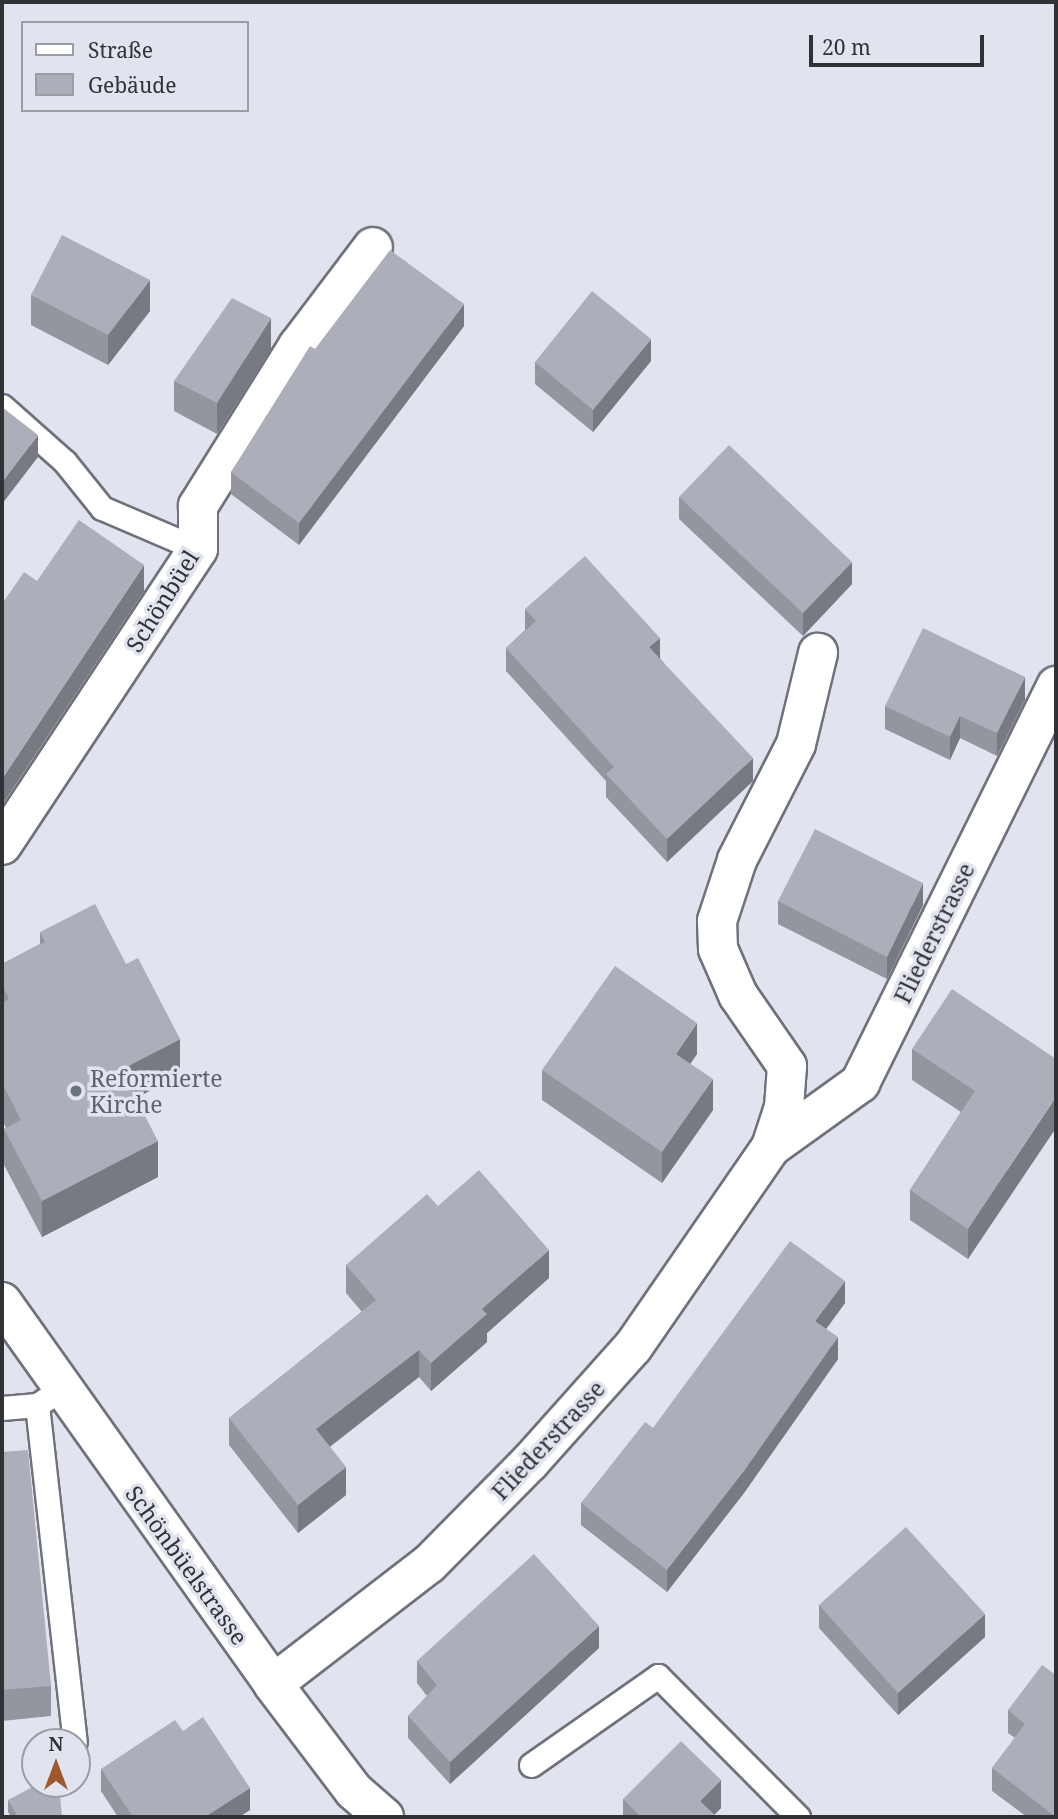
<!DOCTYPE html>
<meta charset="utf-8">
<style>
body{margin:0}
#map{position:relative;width:1058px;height:1819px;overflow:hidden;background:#e1e4ee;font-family:"Noto Serif",serif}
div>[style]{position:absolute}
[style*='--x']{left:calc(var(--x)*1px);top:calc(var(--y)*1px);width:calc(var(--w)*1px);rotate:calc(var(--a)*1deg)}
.roads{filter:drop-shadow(2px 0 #6f727b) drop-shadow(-2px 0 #6f727b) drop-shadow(0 2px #6f727b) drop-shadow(0 -2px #6f727b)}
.service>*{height:23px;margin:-11.5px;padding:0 11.5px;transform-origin:11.5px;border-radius:11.5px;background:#fff}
.minor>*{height:38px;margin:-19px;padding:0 19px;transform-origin:19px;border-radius:19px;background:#fff}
.wall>*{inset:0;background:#94969f}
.shaded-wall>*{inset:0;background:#787a82}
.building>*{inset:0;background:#acafb9}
.dots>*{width:19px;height:19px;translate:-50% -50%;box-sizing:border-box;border:4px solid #e1e4ee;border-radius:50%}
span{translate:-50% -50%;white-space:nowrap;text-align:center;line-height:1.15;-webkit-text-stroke:7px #e1e4ee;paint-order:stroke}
.street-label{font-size:23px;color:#303236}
.worship-label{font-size:23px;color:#5b616d}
.left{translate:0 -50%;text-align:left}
.frame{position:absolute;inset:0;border:4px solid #303236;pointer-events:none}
.legend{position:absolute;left:21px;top:21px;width:228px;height:91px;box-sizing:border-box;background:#e1e4ee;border:2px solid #9a9da4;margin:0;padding:9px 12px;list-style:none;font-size:21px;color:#303236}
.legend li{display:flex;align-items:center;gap:14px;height:35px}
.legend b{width:35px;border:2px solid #9a9da4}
.north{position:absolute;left:21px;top:1728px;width:70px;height:70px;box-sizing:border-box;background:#e1e4ee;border:2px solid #9a9da4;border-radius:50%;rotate:0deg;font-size:19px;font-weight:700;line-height:28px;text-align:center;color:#303236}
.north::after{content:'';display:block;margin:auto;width:24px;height:32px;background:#9d582b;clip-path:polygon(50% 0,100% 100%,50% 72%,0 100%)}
.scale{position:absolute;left:809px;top:35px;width:175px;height:32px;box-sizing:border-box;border:4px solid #303236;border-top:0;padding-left:9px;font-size:21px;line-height:24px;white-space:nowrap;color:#303236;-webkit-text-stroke:5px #e1e4ee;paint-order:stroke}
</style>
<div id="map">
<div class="roads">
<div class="service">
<div style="--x:2;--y:406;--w:84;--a:41.6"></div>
<div style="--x:65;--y:462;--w:59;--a:51.2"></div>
<div style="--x:102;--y:508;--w:104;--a:23.1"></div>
<div style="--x:61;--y:1389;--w:29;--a:146"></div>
<div style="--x:37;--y:1405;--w:339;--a:83.6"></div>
<div style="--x:2;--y:1408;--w:35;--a:-5"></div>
<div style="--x:531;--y:1765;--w:155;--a:-35"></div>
<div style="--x:658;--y:1676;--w:199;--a:45.2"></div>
</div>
<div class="minor">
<div style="--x:2;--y:845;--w:355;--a:-56.5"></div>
<div style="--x:198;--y:549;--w:43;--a:-90"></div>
<div style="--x:198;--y:506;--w:189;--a:-58"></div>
<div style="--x:298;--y:346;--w:124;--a:-52.9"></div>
<div style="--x:771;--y:1147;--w:110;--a:-35.7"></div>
<div style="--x:860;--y:1083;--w:443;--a:-63.7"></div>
<div style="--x:2;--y:1302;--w:468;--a:54.6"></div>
<div style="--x:273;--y:1684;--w:134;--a:52.9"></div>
<div style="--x:354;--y:1791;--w:40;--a:41"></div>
<div style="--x:273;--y:1684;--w:197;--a:-37.6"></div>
<div style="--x:429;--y:1564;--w:144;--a:-45.3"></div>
<div style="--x:530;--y:1462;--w:154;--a:-48.2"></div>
<div style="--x:633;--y:1347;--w:243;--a:-55.4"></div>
<div style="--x:771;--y:1147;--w:42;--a:-72"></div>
<div style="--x:784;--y:1107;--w:41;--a:-85.8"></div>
<div style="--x:787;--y:1066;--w:86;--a:-124.6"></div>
<div style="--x:738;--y:995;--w:50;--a:-113.5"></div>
<div style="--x:718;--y:949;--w:28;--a:-92"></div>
<div style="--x:717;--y:921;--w:64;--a:-71.8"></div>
<div style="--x:737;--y:860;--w:130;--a:-63"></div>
<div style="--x:796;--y:744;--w:94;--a:-76.4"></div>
</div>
</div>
<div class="wall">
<div style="clip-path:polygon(31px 295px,150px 311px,108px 365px,31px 325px)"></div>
<div style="clip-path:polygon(464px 326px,299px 545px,231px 494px,231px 472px,315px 349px)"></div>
<div style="clip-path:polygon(271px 349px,217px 434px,174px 411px,174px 381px)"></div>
<div style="clip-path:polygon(651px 361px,593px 432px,535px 384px,535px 362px)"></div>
<div style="clip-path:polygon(679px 497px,852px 584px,803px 636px,679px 519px)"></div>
<div style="clip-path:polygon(525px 609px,660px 658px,753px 781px,667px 862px,606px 797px,606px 781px,506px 671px,506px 648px,525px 630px)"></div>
<div style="clip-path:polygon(1025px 700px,997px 756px,960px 738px,950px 760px,885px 729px,885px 706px)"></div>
<div style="clip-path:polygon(778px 901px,923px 905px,887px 979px,778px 924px)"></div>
<div style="clip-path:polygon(40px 932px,180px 1075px,136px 1098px,158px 1177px,42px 1237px,4px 1165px,4px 1129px,6px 1128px,2px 1119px,2px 964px,40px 944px)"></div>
<div style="clip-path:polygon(912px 1049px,1056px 1059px,968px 1259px,910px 1220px,910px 1190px,961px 1112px,912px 1080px)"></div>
<div style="clip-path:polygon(697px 1054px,690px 1064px,713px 1110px,662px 1183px,542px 1100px,542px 1070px)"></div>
<div style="clip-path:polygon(438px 1206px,549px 1278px,487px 1333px,487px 1342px,431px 1391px,419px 1377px,330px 1447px,346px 1495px,298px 1533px,229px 1445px,229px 1418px,362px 1312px,346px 1293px,346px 1265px)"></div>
<div style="clip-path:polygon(845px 1303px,826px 1329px,838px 1359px,744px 1493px,667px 1592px,581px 1525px,581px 1503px,653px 1428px)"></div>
<div style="clip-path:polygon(2px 1452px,51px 1686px,51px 1716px,2px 1721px)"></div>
<div style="clip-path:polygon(819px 1605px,985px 1637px,898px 1715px,819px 1628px)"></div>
<div style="clip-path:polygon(599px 1648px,450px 1784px,408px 1738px,408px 1716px,427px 1696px,417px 1683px,417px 1661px)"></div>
<div style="clip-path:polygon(1056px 1675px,1056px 1817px,1027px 1817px,992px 1791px,992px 1768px,1015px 1738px,1008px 1733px,1008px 1710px)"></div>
<div style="clip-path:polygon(183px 1731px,250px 1810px,239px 1817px,118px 1817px,101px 1791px,101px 1769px)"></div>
<div style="clip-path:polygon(623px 1799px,721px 1808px,714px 1815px,717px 1817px,623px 1817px)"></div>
<div style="clip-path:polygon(8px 1800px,62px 1817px,11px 1817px,8px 1812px)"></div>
</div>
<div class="shaded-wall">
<div style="clip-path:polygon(150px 280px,150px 311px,108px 365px,108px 335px)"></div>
<div style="clip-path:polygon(464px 304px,464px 326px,299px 545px,299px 523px)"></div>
<div style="clip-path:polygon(271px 318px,271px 349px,217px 434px,217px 403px)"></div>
<div style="clip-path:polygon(651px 339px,651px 361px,593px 432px,593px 410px)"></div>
<div style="clip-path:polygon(38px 435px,38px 457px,2px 504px,2px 482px)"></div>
<div style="clip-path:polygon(852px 562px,852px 584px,803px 636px,803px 613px)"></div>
<div style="clip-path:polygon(144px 565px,144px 591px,2px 805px,2px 779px)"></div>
<div style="clip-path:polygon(660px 638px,660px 660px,649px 647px)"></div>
<div style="clip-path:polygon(1025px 677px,1025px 700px,997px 756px,997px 733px)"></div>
<div style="clip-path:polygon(960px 716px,960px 738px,950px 760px,950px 737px)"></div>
<div style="clip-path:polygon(753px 758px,753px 781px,667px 862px,667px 839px)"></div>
<div style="clip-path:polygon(923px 883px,923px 905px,887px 979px,887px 957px)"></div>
<div style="clip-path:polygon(697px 1023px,697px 1054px,676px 1085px,676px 1054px)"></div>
<div style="clip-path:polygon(180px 1039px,180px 1075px,121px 1106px,121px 1070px)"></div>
<div style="clip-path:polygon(713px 1079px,713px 1110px,662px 1183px,662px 1152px)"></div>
<div style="clip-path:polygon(1056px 1097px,1056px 1128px,968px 1259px,968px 1229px)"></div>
<div style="clip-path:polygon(158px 1141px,158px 1177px,42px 1237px,42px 1201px)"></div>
<div style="clip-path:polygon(549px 1250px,549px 1278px,487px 1333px,487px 1342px,431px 1391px,431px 1363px,482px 1309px)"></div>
<div style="clip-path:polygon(845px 1281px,845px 1303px,815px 1344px,815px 1321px)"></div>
<div style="clip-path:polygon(838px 1337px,838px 1359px,744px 1493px,667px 1592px,667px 1570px)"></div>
<div style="clip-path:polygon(419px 1350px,419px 1377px,316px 1457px,316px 1429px)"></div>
<div style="clip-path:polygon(346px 1467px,346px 1495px,298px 1533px,298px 1505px)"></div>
<div style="clip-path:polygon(985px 1614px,985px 1637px,898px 1715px,898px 1693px)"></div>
<div style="clip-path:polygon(599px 1626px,599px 1648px,450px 1784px,450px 1762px)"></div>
<div style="clip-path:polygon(721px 1780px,721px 1808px,712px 1817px,700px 1801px)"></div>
<div style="clip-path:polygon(250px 1788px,250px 1810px,239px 1817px,205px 1817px)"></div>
</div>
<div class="building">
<div style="clip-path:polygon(62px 235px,150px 280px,108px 335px,31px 295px)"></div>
<div style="clip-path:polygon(390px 250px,464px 304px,299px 523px,231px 472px,310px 346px,315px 349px)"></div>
<div style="clip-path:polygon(592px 291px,651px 339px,593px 410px,535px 362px)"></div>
<div style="clip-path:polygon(232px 298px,271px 318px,217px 403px,174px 381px)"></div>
<div style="clip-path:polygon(2px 407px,38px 435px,2px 482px)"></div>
<div style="clip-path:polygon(729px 445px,852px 562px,803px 613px,679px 497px)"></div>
<div style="clip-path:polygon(79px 520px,144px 565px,2px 779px,2px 604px,24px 572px,37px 581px)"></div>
<div style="clip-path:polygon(585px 556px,660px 638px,649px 647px,753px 758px,667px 839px,606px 774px,614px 767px,506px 648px,536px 621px,525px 609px)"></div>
<div style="clip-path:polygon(923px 628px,1025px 677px,997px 733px,960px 716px,950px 737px,885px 706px)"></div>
<div style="clip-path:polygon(815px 829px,923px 883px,887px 957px,778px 901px)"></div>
<div style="clip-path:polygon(95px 904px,126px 964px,138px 958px,180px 1039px,121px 1070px,158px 1141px,42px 1201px,4px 1129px,21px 1120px,2px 1083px,2px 1003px,9px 999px,2px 985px,2px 964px,45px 942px,40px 932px)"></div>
<div style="clip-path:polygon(615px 966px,697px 1023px,676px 1054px,713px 1079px,662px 1152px,542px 1070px)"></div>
<div style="clip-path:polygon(952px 989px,1056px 1059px,1056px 1097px,968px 1229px,910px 1190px,975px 1091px,912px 1049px)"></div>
<div style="clip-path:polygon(479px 1170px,549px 1250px,482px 1309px,487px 1314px,431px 1363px,419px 1350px,316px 1429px,346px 1467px,298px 1505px,229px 1418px,376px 1300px,346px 1265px,427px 1194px,438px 1206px)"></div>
<div style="clip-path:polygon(790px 1241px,845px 1281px,815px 1321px,838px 1337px,744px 1471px,667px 1570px,581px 1503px,645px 1422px,653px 1428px)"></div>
<div style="clip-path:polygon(28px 1450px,51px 1686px,2px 1690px,2px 1452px)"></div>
<div style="clip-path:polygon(906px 1527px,985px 1614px,898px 1693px,819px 1605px)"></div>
<div style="clip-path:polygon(534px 1554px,599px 1626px,450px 1762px,408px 1716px,437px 1685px,417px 1661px)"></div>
<div style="clip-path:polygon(1042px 1665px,1056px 1675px,1056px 1817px,992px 1768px,1025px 1724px,1008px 1710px)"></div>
<div style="clip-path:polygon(203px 1717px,250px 1788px,205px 1817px,133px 1817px,101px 1769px,175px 1720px,183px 1731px)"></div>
<div style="clip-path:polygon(681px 1741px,721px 1780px,700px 1801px,717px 1817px,641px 1817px,623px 1799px)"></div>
<div style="clip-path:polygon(38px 1784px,59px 1784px,62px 1817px,18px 1817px,8px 1800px)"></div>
</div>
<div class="dots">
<div style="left:76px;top:1091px;background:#6b7280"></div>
</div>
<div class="street-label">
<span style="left:162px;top:601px;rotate:-58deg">Schönbüel</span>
<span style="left:934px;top:933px;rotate:-64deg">Fliederstrasse</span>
<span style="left:548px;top:1440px;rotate:-47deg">Fliederstrasse</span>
<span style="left:187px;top:1565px;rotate:54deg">Schönbüelstrasse</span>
</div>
<div class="worship-label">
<span class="left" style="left:90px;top:1091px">Reformierte<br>Kirche</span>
</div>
<div class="frame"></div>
<ul class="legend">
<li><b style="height:9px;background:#fff"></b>Straße</li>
<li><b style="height:19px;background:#acafb9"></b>Gebäude</li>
</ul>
<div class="north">N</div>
<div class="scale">20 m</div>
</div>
